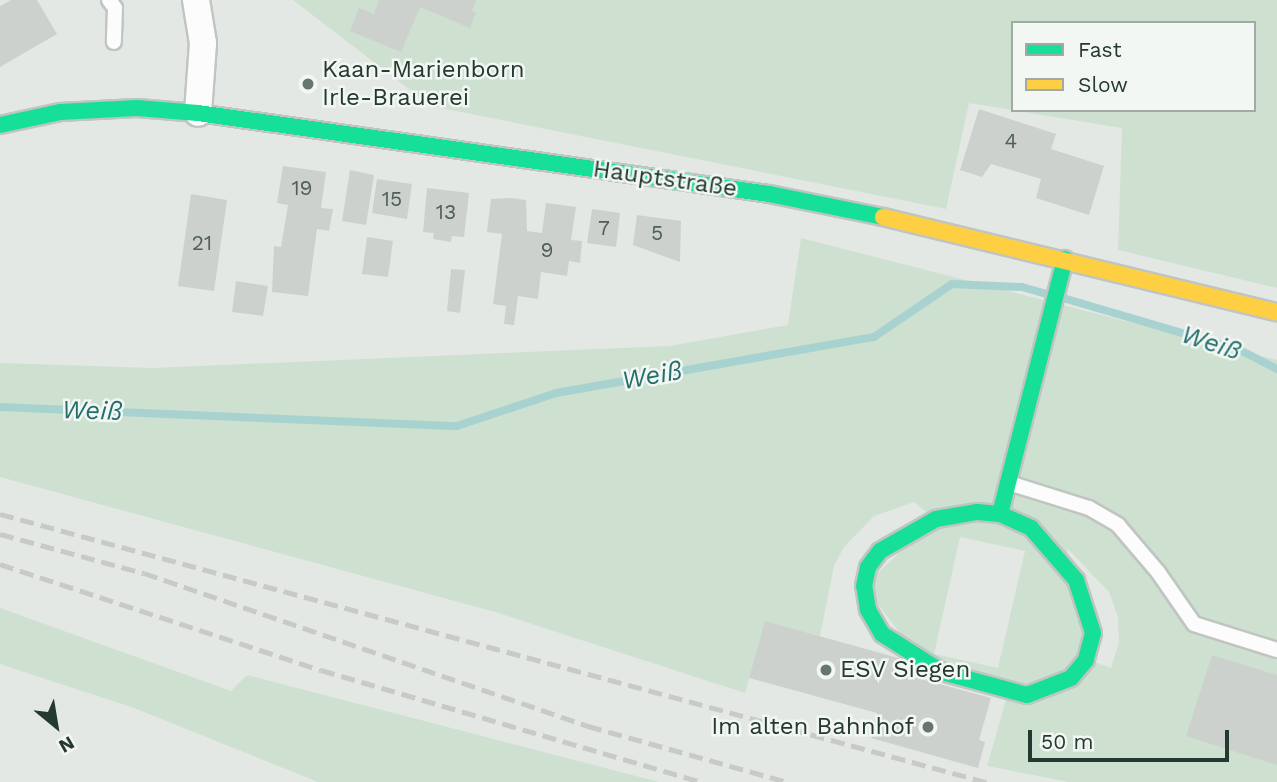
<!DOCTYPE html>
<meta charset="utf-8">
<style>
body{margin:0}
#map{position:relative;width:1277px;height:782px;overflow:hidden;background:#e3e8e5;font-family:"Work Sans",sans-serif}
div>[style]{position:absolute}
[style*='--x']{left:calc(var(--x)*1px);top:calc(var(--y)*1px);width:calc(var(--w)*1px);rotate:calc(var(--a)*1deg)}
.green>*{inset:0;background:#cee0d0}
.stream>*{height:8px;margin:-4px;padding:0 4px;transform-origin:4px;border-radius:4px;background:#a8d2d0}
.building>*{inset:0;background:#ccd1ce}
.roads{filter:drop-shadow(2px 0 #c0c5c2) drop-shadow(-2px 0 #c0c5c2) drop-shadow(0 2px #c0c5c2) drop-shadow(0 -2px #c0c5c2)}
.lane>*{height:14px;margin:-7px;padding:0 7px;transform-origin:7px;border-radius:7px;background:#fbfcfb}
.street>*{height:26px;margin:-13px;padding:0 13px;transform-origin:13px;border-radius:13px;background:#fbfcfb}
.fast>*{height:16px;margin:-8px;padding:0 8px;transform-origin:8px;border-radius:8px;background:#16e098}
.slow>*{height:16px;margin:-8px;padding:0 8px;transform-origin:8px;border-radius:8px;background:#ffcf43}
.rail>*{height:5px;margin-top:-2.5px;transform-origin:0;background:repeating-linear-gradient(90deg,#c7cac8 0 14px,transparent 0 21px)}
.dots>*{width:19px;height:19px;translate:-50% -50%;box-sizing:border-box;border:4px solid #f2f7f3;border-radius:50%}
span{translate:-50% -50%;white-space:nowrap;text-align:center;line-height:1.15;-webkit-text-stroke:5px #f2f7f3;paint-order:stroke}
.number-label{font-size:21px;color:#4f6058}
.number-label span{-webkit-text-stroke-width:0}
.poi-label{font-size:24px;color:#24392f}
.left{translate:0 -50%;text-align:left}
.right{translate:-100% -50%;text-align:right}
.street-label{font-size:24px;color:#24392f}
.water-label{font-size:26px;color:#246e6c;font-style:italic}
.legend{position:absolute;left:1011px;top:21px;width:245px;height:91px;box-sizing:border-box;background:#f2f7f3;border:2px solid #a0aba5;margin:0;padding:9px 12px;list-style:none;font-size:21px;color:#24392f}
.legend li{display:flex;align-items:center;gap:14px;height:35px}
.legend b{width:35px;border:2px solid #a0aba5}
.north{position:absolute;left:21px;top:691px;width:70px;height:70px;-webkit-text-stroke:5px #f2f7f3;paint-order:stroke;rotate:150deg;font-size:19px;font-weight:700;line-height:28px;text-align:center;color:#24392f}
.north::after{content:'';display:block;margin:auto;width:24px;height:32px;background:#24392f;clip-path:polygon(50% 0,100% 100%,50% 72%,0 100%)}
.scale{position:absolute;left:1028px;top:730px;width:201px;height:32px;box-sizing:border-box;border:4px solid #24392f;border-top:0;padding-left:9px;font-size:21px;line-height:24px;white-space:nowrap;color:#24392f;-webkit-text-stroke:5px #f2f7f3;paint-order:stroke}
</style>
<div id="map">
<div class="green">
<div style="clip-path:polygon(evenodd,293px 0,1277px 0,1277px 288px,1118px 250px,1122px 128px,969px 103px,946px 209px,431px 106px,293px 0,1013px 23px,1254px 23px,1254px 110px,1013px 110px,1013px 23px)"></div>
<div style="clip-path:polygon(evenodd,801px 238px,1277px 360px,1277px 782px,1069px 782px,987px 766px,1008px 693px,922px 662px,864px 586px,935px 519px,914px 502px,874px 516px,844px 547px,834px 566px,820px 636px,765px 622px,745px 693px,495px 612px,0 477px,0 363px,153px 368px,669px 346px,788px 325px,801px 238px,960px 537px,1025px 551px,998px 668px,934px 654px,960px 537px,801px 238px,1067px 548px,1109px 592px,1118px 617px,1119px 643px,1111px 668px,1087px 659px,1067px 548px)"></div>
<div style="clip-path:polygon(0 608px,231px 691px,247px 675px,659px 782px,318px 782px,134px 708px,0 664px)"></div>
</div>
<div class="stream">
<div style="--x:1063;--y:298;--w:184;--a:16.4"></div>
<div style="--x:1240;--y:350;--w:42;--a:27.2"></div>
<div style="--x:0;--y:407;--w:457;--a:2.4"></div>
<div style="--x:457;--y:426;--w:104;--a:-18.4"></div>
<div style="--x:556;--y:393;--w:323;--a:-10"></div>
<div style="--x:874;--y:337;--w:94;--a:-34.2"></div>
<div style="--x:952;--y:284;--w:70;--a:2.5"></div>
<div style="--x:1022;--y:287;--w:26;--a:16"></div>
</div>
<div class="building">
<div style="clip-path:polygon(11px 0,37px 0,57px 34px,0 67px,0 6px)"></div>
<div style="clip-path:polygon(379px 0,476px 0,472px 11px,476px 12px,470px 28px,420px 7px,401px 52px,350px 31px,359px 8px,374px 14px)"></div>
<div style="clip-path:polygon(979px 109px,1056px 134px,1051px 149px,1104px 166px,1089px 215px,1036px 198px,1041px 179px,991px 164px,982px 177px,960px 170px)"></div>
<div style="clip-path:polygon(283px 166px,326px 172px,321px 208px,333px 209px,329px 231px,317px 229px,308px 296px,272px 292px,274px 246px,281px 247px,288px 205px,277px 203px)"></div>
<div style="clip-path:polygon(350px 170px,374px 175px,366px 225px,342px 221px)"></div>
<div style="clip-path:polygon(377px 179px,412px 184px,407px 219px,372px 213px)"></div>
<div style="clip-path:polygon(427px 188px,469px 193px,464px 237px,452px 236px,451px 242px,433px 239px,434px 233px,423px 232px)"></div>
<div style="clip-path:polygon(191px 194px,227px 200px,214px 291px,178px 286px)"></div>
<div style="clip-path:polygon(511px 198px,526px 200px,527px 231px,542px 233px,546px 203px,576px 207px,571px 240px,582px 241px,580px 263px,569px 261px,567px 276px,541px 272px,538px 299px,518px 296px,514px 325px,504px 324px,506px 306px,493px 304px,502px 234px,487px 232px,491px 199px)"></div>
<div style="clip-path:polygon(592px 209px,620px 213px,616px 247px,587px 243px)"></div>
<div style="clip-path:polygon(637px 215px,681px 221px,680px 262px,633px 245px)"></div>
<div style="clip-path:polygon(367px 237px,393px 241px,388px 277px,362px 274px)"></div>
<div style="clip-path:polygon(451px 269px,465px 270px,460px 313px,447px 311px)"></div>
<div style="clip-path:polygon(236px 281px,268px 286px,263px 316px,232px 312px)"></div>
<div style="clip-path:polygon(765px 621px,902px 659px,899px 673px,991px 698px,979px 740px,985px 742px,978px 768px,871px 738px,877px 713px,749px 678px)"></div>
<div style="clip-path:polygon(1212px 655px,1277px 675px,1277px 765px,1186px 736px)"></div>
</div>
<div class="roads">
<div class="lane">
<div style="--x:109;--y:0;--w:10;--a:53"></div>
<div style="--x:115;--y:8;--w:34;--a:92"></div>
<div style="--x:1009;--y:483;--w:84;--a:17.4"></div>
<div style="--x:1089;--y:508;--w:34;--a:30"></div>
<div style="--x:1118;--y:525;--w:62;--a:49.6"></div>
<div style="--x:1158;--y:572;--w:63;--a:55.3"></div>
<div style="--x:1194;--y:624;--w:87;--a:17.4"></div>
</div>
<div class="street">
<div style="--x:196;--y:0;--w:44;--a:80.8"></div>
<div style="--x:203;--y:43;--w:70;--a:94.1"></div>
</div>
<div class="fast">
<div style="--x:0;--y:125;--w:61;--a:-12.2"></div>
<div style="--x:60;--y:112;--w:77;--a:-3"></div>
<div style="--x:137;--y:108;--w:61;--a:4.7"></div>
<div style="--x:198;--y:113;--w:577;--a:8.07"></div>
<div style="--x:769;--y:194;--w:116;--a:11.4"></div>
<div style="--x:977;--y:512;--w:23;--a:5"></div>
<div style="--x:1000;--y:514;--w:34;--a:24"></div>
<div style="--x:1031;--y:528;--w:69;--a:49.1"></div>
<div style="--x:1076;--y:580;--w:56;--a:72.2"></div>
<div style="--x:1093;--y:633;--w:28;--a:105"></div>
<div style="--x:1086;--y:660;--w:23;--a:130"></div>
<div style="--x:1071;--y:678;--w:47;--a:158.9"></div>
<div style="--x:1027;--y:695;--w:88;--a:-164.9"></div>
<div style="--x:942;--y:672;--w:71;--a:-147.7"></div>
<div style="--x:882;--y:634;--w:28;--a:-120"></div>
<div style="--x:868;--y:610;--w:24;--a:-99"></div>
<div style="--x:864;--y:586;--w:19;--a:-78"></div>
<div style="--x:868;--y:567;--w:20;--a:-53"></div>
<div style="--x:880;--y:551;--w:64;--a:-29.7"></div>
<div style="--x:936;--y:519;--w:42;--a:-9.7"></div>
<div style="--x:1000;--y:514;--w:263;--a:-75.7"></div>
</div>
<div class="slow">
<div style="--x:883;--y:217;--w:405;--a:13.6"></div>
</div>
</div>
<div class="rail">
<div style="--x:0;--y:514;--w:1022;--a:15.21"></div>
<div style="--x:0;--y:534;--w:149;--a:15.2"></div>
<div style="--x:144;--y:573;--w:470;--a:19"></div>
<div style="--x:588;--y:726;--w:207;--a:15.7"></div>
<div style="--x:0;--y:564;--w:338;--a:18.3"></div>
<div style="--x:321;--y:670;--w:397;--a:16.4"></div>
</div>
<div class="dots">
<div style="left:308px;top:84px;background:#67766f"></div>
<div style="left:826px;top:670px;background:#67766f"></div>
<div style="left:928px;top:727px;background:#67766f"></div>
</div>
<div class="number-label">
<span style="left:1011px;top:141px">4</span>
<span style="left:302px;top:188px">19</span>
<span style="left:392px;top:199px">15</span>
<span style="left:446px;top:212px">13</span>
<span style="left:604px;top:228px">7</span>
<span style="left:657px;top:233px">5</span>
<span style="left:202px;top:243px">21</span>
<span style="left:547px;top:250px">9</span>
</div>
<div class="poi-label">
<span class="left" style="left:322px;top:84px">Kaan-Marienborn<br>Irle-Brauerei</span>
<span class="left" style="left:840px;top:670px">ESV Siegen</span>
<span class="right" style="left:914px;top:727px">Im alten Bahnhof</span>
</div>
<div class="street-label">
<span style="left:665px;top:179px;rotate:8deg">Hauptstraße</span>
</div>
<div class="water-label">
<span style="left:1211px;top:343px;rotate:18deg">Weiß</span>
<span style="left:652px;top:376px;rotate:-10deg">Weiß</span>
<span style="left:92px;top:411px;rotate:2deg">Weiß</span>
</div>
<ul class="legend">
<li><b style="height:9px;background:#16e098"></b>Fast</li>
<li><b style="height:9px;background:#ffcf43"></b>Slow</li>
</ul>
<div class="north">N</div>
<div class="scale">50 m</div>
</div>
